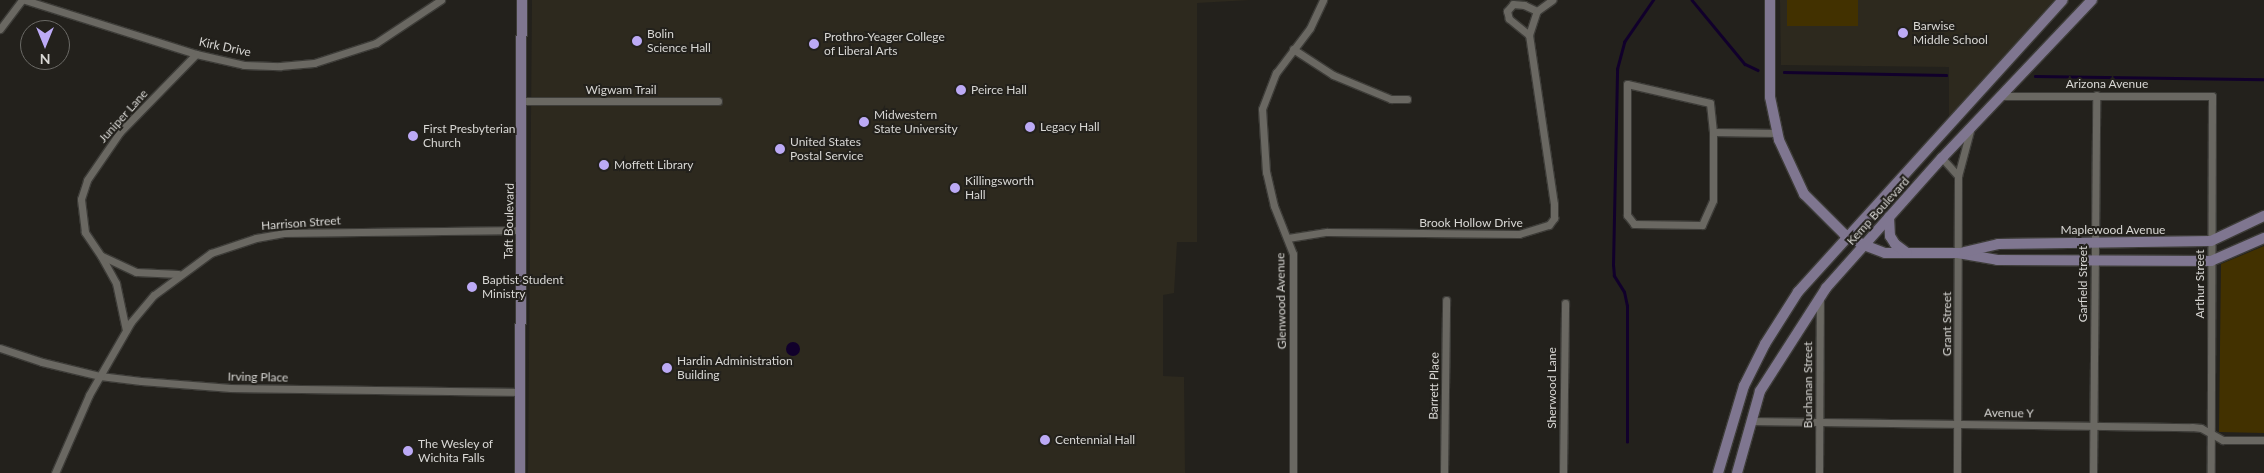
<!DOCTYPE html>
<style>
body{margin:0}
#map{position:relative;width:2264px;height:473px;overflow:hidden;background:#23211c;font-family:Lato,sans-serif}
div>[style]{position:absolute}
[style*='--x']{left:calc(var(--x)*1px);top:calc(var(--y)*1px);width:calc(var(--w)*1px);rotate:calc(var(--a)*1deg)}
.built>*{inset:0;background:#2d291e}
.green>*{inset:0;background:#423100}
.water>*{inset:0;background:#11002b}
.round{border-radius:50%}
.stream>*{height:2.5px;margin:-1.25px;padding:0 1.25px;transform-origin:1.25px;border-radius:1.25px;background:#11002b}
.roads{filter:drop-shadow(1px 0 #3d3c38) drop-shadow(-1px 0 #3d3c38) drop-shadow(0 1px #3d3c38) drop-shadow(0 -1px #3d3c38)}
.street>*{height:7px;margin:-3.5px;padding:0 3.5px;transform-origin:3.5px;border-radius:3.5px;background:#6a6862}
.secondary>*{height:10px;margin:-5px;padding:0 5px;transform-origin:5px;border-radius:5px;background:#7f7690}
.dots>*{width:14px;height:14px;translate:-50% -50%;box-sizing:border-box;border:2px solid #23211c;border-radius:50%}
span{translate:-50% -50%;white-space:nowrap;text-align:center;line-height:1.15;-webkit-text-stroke:4px #23211c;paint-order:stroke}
.poi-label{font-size:12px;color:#d8d7d4}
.left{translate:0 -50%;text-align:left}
.street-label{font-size:12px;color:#d8d7d4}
.north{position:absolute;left:20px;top:20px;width:50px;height:50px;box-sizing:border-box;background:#23211c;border:1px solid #6b6a66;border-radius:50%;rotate:180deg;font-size:14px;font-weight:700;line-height:20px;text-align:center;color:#d8d7d4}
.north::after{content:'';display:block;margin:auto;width:18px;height:22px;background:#bcaaf6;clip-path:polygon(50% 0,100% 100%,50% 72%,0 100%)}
</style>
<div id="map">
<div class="built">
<div style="clip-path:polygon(532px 0,1250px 0,1197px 3px,1197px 242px,1177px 242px,1174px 293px,1163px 295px,1163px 376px,1184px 377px,1185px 473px,528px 473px)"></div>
<div style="clip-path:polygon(1780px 0,2054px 0,1949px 117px,1949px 67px,1781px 65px)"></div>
</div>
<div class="green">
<div style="clip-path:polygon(1787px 0,1858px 0,1858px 26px,1787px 26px)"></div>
<div style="clip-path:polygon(2264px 246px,2264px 433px,2219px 432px,2221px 264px)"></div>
</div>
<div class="water">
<div class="round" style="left:786px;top:342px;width:14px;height:14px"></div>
</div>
<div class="stream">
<div style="--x:1692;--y:0;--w:83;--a:50.4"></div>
<div style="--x:1745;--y:64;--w:14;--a:25"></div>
<div style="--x:1784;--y:72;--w:162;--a:1.1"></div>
<div style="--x:2035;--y:76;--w:229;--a:0.8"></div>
<div style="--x:1627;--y:442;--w:136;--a:-90"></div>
<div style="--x:1627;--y:306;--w:14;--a:-102"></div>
<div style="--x:1624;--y:292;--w:19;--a:-122"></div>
<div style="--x:1614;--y:276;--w:11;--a:-95"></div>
<div style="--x:1613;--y:265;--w:196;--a:-88.8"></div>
<div style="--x:1617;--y:69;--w:28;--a:-75"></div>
<div style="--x:1624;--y:42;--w:51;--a:-55.4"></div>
</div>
<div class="roads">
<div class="street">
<div style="--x:25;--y:0;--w:179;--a:17.5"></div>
<div style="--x:196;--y:54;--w:49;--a:12.9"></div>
<div style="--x:244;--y:65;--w:36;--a:2"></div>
<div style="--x:280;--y:66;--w:34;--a:-5"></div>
<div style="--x:314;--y:63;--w:65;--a:-17.9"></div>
<div style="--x:376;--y:43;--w:78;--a:-33.5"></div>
<div style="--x:0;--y:29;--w:36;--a:-53"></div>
<div style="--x:1529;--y:35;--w:26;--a:-141"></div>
<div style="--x:1509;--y:19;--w:8;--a:-104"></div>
<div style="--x:1507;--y:11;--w:9;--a:-49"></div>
<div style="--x:1513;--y:4;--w:11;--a:5"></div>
<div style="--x:1524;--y:5;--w:14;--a:25"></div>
<div style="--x:1293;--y:49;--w:48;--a:33"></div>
<div style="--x:1333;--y:75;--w:63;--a:22.5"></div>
<div style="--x:1391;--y:99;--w:16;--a:0"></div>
<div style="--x:2002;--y:96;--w:210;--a:0"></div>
<div style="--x:2212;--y:96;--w:377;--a:90.2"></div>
<div style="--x:523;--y:101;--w:195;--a:0"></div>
<div style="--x:1713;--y:132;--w:29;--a:-96"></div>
<div style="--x:1710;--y:103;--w:85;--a:-167.1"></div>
<div style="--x:1627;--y:84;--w:131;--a:90"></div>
<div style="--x:1627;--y:215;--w:11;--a:52"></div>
<div style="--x:1634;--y:224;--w:68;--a:0.8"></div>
<div style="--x:1702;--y:225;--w:27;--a:-66"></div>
<div style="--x:1713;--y:200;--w:68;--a:-90"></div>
<div style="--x:1713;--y:132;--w:64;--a:0.9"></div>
<div style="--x:1942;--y:158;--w:24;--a:48"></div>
<div style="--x:1958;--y:176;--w:297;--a:90.2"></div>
<div style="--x:1958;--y:176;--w:47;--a:-75.1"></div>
<div style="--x:1288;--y:238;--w:39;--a:-9"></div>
<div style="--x:1327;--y:232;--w:192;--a:0.6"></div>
<div style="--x:1519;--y:234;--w:31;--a:-17"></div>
<div style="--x:1549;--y:225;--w:9;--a:-54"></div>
<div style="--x:1554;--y:218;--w:14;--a:-90"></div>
<div style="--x:1554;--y:204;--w:171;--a:-98.4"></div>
<div style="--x:1529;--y:35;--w:25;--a:-72"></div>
<div style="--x:1537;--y:11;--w:19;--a:-36"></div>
<div style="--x:101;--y:256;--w:31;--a:61"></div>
<div style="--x:116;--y:283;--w:48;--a:78"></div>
<div style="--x:178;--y:274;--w:42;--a:-177.3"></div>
<div style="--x:136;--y:272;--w:38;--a:-155"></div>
<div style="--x:101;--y:256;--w:29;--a:-124"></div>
<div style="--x:85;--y:232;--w:33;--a:-97"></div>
<div style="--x:81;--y:199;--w:20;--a:-72"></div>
<div style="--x:87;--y:180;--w:58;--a:-55.5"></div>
<div style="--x:120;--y:132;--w:109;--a:-45.7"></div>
<div style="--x:0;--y:348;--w:44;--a:18.4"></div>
<div style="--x:42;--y:362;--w:60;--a:13.6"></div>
<div style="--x:100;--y:376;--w:41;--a:7"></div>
<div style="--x:141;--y:381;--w:90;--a:4.4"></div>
<div style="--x:231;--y:388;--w:289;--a:0.8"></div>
<div style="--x:1750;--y:421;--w:442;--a:0.8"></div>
<div style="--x:2192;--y:427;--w:9;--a:6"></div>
<div style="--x:2201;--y:428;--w:25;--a:29"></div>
<div style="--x:2223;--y:440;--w:41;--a:0"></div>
<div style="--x:55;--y:473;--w:85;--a:-66.4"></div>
<div style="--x:89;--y:395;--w:84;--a:-60.1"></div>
<div style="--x:131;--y:322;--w:35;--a:-50"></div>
<div style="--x:154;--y:295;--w:71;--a:-36.4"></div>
<div style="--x:211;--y:253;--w:47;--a:-18.4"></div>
<div style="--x:256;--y:238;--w:28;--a:-10"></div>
<div style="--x:284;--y:233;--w:237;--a:-0.7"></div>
<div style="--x:1293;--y:473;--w:219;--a:-90"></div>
<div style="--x:1293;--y:254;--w:52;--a:-111.6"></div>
<div style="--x:1274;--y:206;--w:35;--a:-103"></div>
<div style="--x:1266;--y:172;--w:63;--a:-93.6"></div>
<div style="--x:1262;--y:109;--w:39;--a:-69"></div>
<div style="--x:1276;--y:73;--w:56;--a:-52.9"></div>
<div style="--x:1310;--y:28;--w:31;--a:-65"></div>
<div style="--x:1444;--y:473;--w:173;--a:-89.3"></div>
<div style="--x:1563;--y:473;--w:170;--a:-89.3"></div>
<div style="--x:1819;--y:473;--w:175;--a:-89.7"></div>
<div style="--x:2093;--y:473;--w:378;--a:-89.5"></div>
</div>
<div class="secondary">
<div style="--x:1770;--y:0;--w:97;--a:90"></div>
<div style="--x:1770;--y:97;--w:44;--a:78.2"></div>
<div style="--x:1779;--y:140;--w:60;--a:65.2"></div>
<div style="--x:1804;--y:194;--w:57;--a:45"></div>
<div style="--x:1844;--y:234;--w:23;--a:29"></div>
<div style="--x:1864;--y:245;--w:22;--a:21"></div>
<div style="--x:1885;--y:253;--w:73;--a:0"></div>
<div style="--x:1958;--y:253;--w:40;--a:10"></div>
<div style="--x:1997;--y:260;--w:214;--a:0.3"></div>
<div style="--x:2211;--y:261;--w:58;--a:-23.5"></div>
<div style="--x:1889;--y:217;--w:19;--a:87"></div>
<div style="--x:1890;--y:236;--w:9;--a:58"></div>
<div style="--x:1895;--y:244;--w:15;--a:37"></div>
<div style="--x:1964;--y:252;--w:35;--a:-13"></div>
<div style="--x:1998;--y:244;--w:213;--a:-0.8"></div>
<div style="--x:2211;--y:241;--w:59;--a:-25.3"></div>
<div style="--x:520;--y:473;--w:473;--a:-89.8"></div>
<div style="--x:1718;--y:473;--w:91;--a:-73.4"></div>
<div style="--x:1744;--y:386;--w:47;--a:-63.4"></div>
<div style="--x:1765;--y:344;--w:62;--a:-57.6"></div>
<div style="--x:1798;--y:292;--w:394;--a:-47.8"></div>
<div style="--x:1737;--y:473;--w:85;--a:-74.3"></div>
<div style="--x:1760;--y:391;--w:122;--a:-57.3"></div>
<div style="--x:1826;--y:288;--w:174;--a:-48.3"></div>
<div style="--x:1942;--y:158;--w:218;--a:-46.5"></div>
</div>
</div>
<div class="dots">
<div style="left:1903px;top:33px;background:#bcaaf6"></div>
<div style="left:637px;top:41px;background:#bcaaf6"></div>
<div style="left:814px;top:44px;background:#bcaaf6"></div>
<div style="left:961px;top:90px;background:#bcaaf6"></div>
<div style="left:864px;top:122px;background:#bcaaf6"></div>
<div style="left:1030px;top:127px;background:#bcaaf6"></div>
<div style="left:413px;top:136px;background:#bcaaf6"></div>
<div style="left:780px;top:149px;background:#bcaaf6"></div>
<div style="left:604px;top:165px;background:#bcaaf6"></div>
<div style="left:955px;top:188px;background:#bcaaf6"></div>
<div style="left:472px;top:287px;background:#bcaaf6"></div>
<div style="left:667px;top:368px;background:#bcaaf6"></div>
<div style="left:1045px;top:440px;background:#bcaaf6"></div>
<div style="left:408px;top:451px;background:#bcaaf6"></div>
</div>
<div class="poi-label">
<span class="left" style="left:1913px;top:33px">Barwise<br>Middle School</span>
<span class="left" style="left:647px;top:41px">Bolin<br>Science Hall</span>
<span class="left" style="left:824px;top:44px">Prothro-Yeager College<br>of Liberal Arts</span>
<span class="left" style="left:971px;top:90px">Peirce Hall</span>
<span class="left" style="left:874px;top:122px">Midwestern<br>State University</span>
<span class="left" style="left:1040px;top:127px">Legacy Hall</span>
<span class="left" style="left:423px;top:136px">First Presbyterian<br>Church</span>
<span class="left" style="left:790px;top:149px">United States<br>Postal Service</span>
<span class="left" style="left:614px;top:165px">Moffett Library</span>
<span class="left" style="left:965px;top:188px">Killingsworth<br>Hall</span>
<span class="left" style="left:482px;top:287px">Baptist Student<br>Ministry</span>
<span class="left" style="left:677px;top:368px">Hardin Administration<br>Building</span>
<span class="left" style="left:1055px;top:440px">Centennial Hall</span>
<span class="left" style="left:418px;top:451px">The Wesley of<br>Wichita Falls</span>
</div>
<div class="street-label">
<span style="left:225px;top:47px;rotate:12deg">Kirk Drive</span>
<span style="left:2107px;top:84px">Arizona Avenue</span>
<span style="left:621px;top:90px">Wigwam Trail</span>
<span style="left:123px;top:116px;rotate:-48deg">Juniper Lane</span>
<span style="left:1878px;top:211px;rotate:-48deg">Kemp Boulevard</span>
<span style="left:509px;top:221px;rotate:-89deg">Taft Boulevard</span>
<span style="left:301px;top:223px;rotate:-4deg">Harrison Street</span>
<span style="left:1471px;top:223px">Brook Hollow Drive</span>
<span style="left:2113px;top:230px">Maplewood Avenue</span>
<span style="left:2083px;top:284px;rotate:-90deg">Garfield Street</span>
<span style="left:2200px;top:284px;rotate:-90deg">Arthur Street</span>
<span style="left:1281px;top:301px;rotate:-91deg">Glenwood Avenue</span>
<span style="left:1947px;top:324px;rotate:-90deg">Grant Street</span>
<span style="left:258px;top:377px;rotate:1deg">Irving Place</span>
<span style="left:1808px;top:385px;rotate:-90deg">Buchanan Street</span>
<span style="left:1434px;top:386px;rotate:-89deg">Barrett Place</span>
<span style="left:1552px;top:388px;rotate:-90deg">Sherwood Lane</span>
<span style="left:2009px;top:413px;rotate:1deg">Avenue Y</span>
</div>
<div class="north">N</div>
</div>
